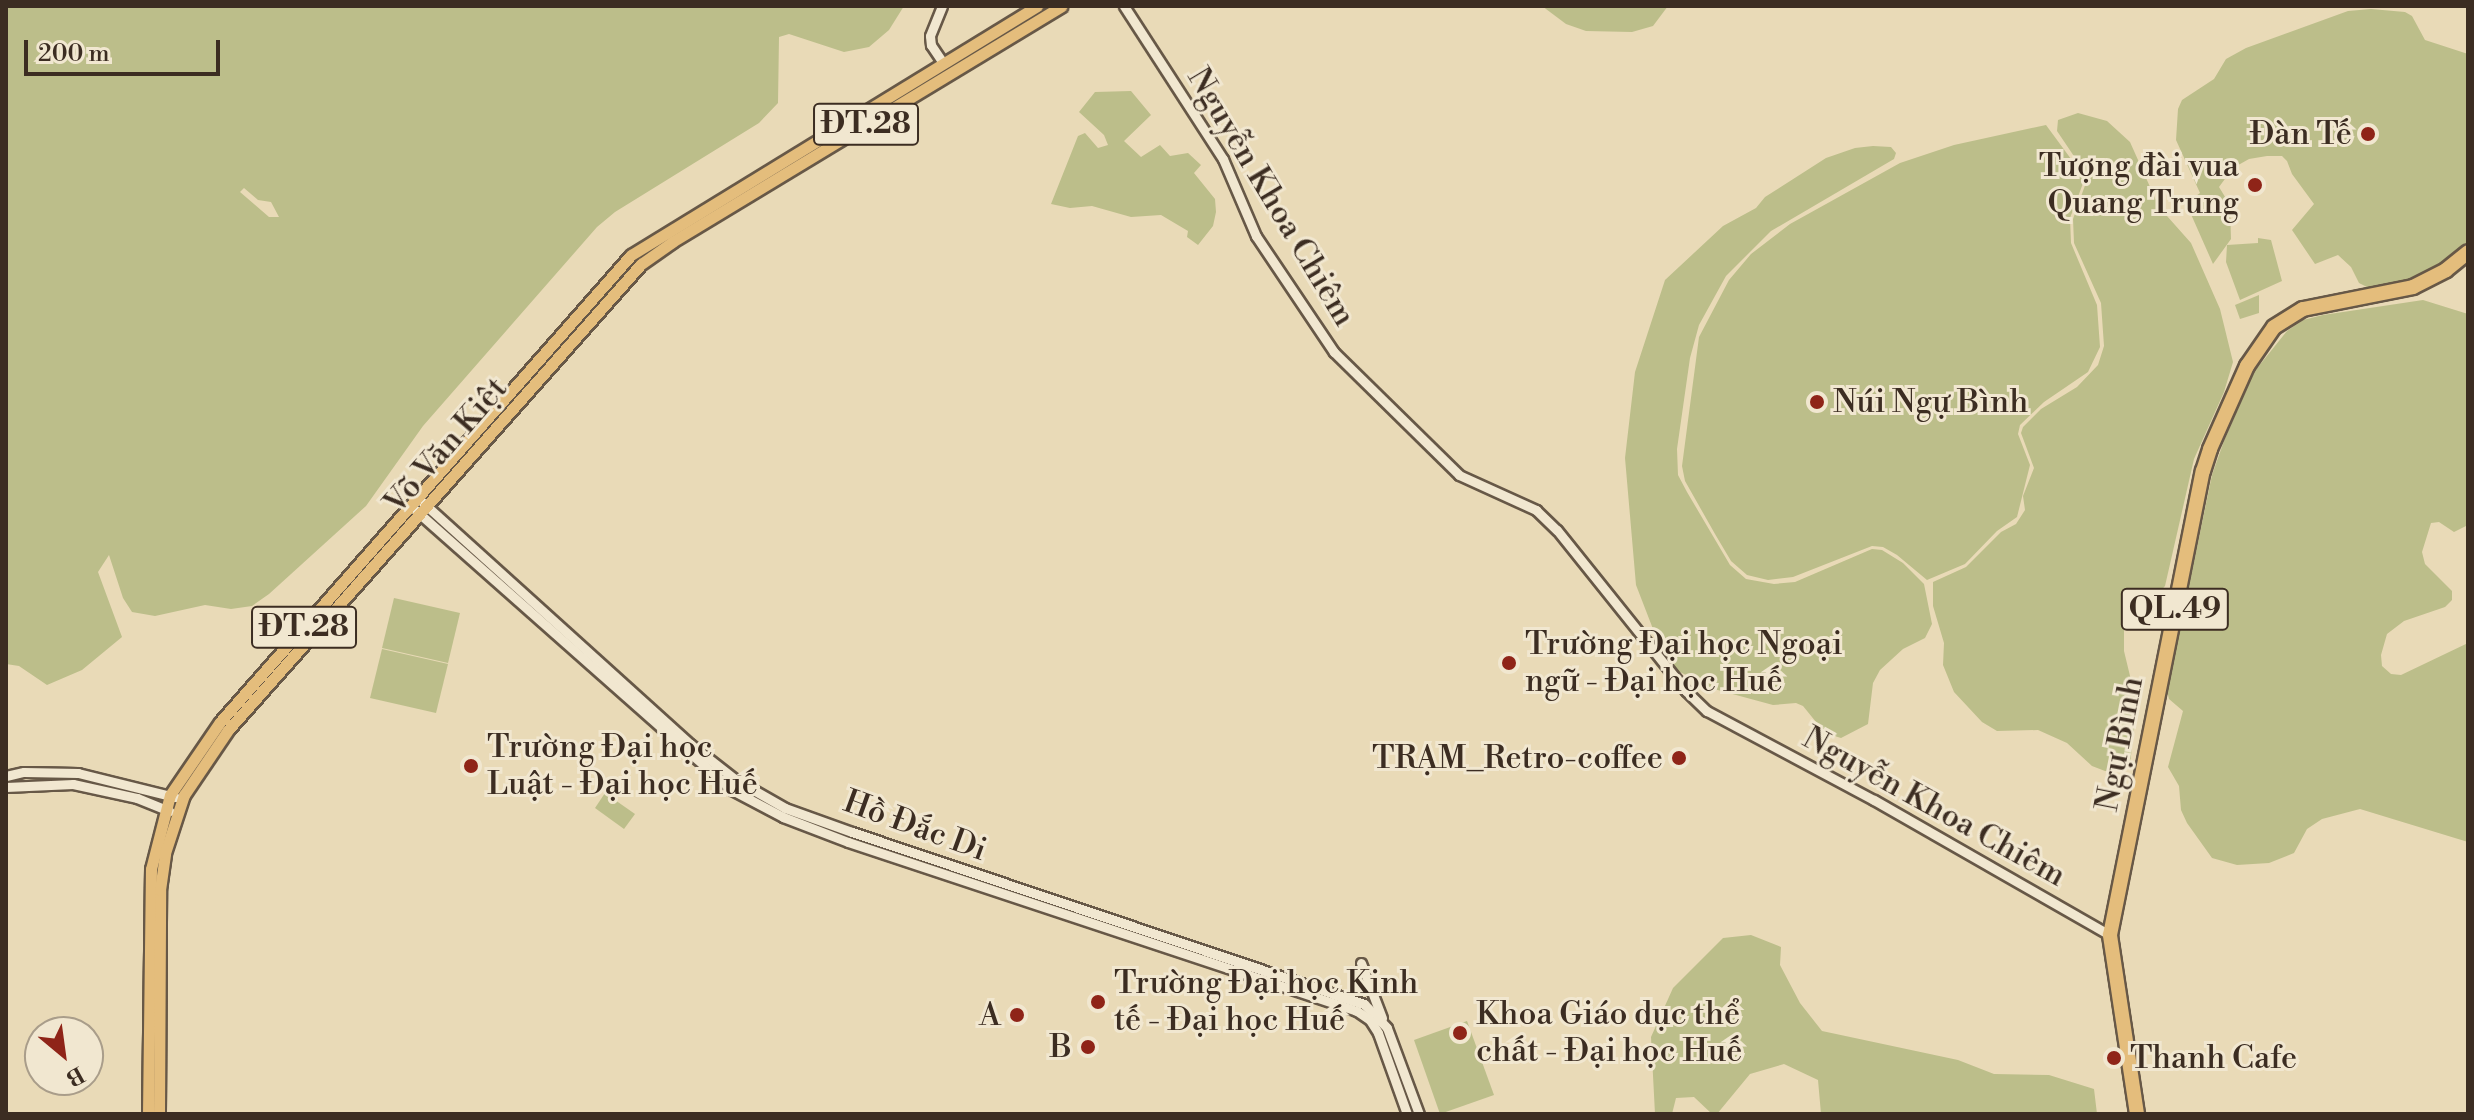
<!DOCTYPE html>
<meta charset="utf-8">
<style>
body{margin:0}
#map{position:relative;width:2474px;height:1120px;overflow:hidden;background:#e9dab7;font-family:"Libre Bodoni",serif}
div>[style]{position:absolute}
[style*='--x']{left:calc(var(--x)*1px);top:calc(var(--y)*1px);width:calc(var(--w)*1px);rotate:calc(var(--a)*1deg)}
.green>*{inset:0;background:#bcbe8a}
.roads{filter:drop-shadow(2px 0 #675847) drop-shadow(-2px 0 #675847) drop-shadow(0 2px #675847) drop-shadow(0 -2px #675847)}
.minor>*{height:9px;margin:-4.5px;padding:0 4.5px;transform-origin:4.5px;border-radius:4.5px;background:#f1e7d0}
.major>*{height:11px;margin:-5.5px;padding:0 5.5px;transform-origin:5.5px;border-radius:5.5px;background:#e4bd7c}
.highway>*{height:14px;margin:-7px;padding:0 7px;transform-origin:7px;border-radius:7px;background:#e4bd7c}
.dots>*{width:22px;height:22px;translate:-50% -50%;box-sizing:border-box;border:4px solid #f1e7d0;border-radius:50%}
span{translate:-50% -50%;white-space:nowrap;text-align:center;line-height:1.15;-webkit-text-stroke:6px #f1e7d0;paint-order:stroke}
.shield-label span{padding:2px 6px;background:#f1e7d0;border:2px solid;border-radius:6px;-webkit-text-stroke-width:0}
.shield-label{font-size:30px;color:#3c2d22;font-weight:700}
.poi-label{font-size:32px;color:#3c2d22}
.right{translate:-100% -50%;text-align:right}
.left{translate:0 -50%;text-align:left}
.street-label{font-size:32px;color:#3c2d22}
.frame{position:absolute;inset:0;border:8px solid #3c2d22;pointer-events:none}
.north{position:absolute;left:24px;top:1016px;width:80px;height:80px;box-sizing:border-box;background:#f1e7d0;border:2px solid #a99d8a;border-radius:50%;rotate:151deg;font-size:22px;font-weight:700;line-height:32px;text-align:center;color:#3c2d22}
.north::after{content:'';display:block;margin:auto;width:28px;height:36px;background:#8f2418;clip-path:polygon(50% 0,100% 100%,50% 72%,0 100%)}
.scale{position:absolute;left:24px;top:40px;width:196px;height:36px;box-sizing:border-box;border:4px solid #3c2d22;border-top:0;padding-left:10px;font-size:24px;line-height:28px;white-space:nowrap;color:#3c2d22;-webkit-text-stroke:6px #f1e7d0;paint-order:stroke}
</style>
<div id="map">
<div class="green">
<div style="clip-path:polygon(evenodd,6px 6px,904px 6px,889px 30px,869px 47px,844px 52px,789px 34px,779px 37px,778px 103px,759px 123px,615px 212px,597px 227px,423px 426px,366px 506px,269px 594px,252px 606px,231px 609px,205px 605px,155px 616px,132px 612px,123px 598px,109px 555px,98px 572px,122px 637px,82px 670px,47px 685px,19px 666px,6px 664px,6px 6px,244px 188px,258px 200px,271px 202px,279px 217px,269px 217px,240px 192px,244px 188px)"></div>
<div style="clip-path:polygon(1542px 6px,1668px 6px,1653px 26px,1632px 32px,1586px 31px,1566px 24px)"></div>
<div style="clip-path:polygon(2371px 9px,2405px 12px,2412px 16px,2425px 40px,2468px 54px,2468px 242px,2426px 273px,2408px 281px,2369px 288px,2359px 283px,2351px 267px,2338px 255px,2315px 264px,2292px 230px,2314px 204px,2292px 174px,2287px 161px,2282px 156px,2267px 156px,2249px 159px,2233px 168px,2219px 187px,2230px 205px,2231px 239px,2213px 264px,2186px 203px,2200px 193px,2176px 140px,2178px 109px,2182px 100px,2214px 79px,2226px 59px,2246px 48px,2348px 11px)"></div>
<div style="clip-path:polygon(1131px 91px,1151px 115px,1124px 141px,1141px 157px,1160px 145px,1170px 156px,1188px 153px,1201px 165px,1194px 173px,1215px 199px,1216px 212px,1213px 226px,1198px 245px,1187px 237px,1188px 231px,1161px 215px,1131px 217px,1092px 206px,1070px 208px,1051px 204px,1078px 136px,1085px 133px,1098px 148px,1108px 145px,1104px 135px,1079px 112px,1095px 92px)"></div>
<div style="clip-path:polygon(2078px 113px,2107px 121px,2130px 142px,2159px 207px,2191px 243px,2220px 309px,2233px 362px,2224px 392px,2194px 459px,2165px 586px,2154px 598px,2140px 604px,2124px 629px,2124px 651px,2137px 705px,2130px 764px,2123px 770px,2105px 771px,2092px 766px,2067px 743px,2038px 730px,1997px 731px,1982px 722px,1954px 692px,1943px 665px,1944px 643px,1933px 606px,1933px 582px,1966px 567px,2001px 532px,2016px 524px,2025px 510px,2023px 496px,2034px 468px,2021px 433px,2023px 427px,2041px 409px,2077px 387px,2098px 365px,2104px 346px,2101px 303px,2074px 243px,2073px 219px,2088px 177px,2057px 131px,2058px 120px)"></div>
<div style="clip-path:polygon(2046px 125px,2085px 178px,2070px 218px,2071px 243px,2097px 305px,2100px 347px,2088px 372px,2044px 402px,2020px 425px,2018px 434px,2030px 465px,2017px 517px,1997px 531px,1965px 564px,1927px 580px,1897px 555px,1883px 547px,1872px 546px,1793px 577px,1768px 580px,1747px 575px,1731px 561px,1715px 534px,1685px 481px,1682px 466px,1699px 337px,1729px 280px,1751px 254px,1790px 224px,1900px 163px,1954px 145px)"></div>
<div style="clip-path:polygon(1873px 146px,1891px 147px,1896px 153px,1894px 159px,1771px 231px,1726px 276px,1699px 325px,1690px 358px,1677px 449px,1678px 475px,1687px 492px,1730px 565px,1746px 579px,1774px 584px,1795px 582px,1872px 549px,1882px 550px,1903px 563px,1924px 584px,1932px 624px,1925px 638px,1903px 649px,1880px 670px,1873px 683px,1868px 724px,1841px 738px,1825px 733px,1803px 706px,1796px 703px,1773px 705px,1714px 689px,1674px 669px,1665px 660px,1636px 585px,1625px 458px,1635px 372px,1665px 280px,1723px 226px,1756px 208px,1765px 197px,1826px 158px,1855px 148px)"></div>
<div style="clip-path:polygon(2258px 238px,2271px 240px,2282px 281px,2240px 300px,2226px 262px,2227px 245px,2258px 243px)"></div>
<div style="clip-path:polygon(2259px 295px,2259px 313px,2240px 319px,2235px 305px)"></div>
<div style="clip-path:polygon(2423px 300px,2468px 314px,2468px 525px,2454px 532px,2439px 522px,2431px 523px,2422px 552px,2425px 564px,2452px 591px,2452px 600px,2445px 607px,2404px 621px,2387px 634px,2381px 655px,2382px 666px,2391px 674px,2401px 675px,2468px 643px,2468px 842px,2360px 809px,2322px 819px,2307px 829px,2294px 853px,2269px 863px,2237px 865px,2212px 858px,2187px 823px,2181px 810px,2179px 786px,2168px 767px,2183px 711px,2169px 699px,2167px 691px,2212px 475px,2224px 441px,2254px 372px,2287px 331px,2303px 320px,2323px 315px)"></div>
<div style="clip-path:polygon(394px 598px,460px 613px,448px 663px,382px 648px)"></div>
<div style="clip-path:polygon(382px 649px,448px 664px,436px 713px,370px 698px)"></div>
<div style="clip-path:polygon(605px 793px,635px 814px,624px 829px,595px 808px)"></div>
<div style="clip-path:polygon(1751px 935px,1781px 947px,1780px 965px,1800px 1003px,1822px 1031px,1958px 1060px,1994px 1074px,2049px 1075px,2094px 1089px,2097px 1114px,1821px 1114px,1818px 1080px,1784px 1064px,1750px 1074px,1717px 1114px,1712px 1114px,1694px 1097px,1676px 1098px,1672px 1114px,1655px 1114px,1651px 1037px,1673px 988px,1723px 938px)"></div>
<div style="clip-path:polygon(1467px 1021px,1494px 1095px,1440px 1114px,1414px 1040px)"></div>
</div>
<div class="roads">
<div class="minor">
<div style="--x:942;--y:6;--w:32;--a:112"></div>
<div style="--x:930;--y:36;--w:9;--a:84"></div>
<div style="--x:931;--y:45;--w:22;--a:56"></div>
<div style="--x:1124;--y:6;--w:182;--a:57.1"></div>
<div style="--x:1223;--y:159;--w:84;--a:66.8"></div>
<div style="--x:1256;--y:236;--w:140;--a:56.1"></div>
<div style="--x:1334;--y:352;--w:175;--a:44.5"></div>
<div style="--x:1459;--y:475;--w:85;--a:24.4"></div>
<div style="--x:1536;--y:510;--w:29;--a:44"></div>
<div style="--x:1557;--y:530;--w:206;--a:51.3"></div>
<div style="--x:1686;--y:691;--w:29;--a:44"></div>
<div style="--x:1707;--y:711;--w:189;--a:28.1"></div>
<div style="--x:1874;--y:800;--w:272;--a:29.8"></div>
<div style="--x:419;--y:499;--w:365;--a:42.1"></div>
<div style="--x:690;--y:744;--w:58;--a:38"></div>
<div style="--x:736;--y:780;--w:56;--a:29.7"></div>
<div style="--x:785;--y:808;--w:71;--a:19.7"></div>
<div style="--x:852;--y:832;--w:540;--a:18.57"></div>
<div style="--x:1364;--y:1004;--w:33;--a:46"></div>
<div style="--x:1387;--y:1028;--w:92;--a:69.6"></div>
<div style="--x:412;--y:507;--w:427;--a:41.5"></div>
<div style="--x:732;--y:790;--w:58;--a:27.9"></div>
<div style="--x:783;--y:817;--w:70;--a:21"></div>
<div style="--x:848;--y:842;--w:536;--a:18.37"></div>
<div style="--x:1357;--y:1011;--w:16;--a:35"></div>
<div style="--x:1370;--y:1020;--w:15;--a:58"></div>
<div style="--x:1378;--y:1033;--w:86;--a:70.3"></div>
<div style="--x:6;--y:776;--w:18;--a:-13"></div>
<div style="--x:24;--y:772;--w:54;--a:1.1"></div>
<div style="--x:78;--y:773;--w:100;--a:13.9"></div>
<div style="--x:6;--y:787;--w:67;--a:-2.6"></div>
<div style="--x:73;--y:784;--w:66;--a:12.3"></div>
<div style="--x:137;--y:798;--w:35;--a:22"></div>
<div style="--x:1361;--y:963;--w:59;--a:69.1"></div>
</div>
<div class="major">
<div style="--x:148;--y:1114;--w:245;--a:-89.3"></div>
<div style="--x:151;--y:869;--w:76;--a:-75.6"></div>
<div style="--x:170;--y:795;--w:88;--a:-55.6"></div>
<div style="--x:220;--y:722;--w:622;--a:-48.65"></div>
<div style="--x:631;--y:255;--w:476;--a:-31.5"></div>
<div style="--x:159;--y:1114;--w:224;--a:-89.7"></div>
<div style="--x:160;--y:890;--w:37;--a:-82"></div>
<div style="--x:165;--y:853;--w:61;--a:-71.9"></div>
<div style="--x:184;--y:795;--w:78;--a:-55.9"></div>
<div style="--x:228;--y:730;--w:623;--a:-48.45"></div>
<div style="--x:641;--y:264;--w:38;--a:-35"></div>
<div style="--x:672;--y:242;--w:455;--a:-31.2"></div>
</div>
<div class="highway">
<div style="--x:2137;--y:1114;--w:181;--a:-98.6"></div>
<div style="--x:2110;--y:935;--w:473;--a:-78.7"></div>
<div style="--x:2203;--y:471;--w:23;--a:-72"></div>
<div style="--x:2210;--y:449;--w:91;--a:-66"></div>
<div style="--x:2247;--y:366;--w:47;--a:-55.3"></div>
<div style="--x:2274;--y:327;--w:34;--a:-32"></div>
<div style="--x:2303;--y:309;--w:112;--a:-11.3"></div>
<div style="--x:2413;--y:287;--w:37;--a:-27"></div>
<div style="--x:2446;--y:270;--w:28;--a:-39"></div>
</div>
</div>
<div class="dots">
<div style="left:2368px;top:134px;background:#8f2418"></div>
<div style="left:2255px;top:185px;background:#8f2418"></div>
<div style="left:1817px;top:402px;background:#8f2418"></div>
<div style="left:1509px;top:663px;background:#8f2418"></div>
<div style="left:1679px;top:758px;background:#8f2418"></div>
<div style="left:471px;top:766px;background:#8f2418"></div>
<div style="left:1098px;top:1002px;background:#8f2418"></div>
<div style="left:1017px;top:1015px;background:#8f2418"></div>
<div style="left:1460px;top:1033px;background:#8f2418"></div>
<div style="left:1088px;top:1047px;background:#8f2418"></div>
<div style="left:2114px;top:1058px;background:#8f2418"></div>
</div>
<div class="shield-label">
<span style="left:866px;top:124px">ĐT.28</span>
<span style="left:2175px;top:609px">QL.49</span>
<span style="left:304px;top:627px">ĐT.28</span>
</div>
<div class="poi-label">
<span class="right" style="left:2352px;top:134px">Đàn Tế</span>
<span class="right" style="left:2239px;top:185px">Tượng đài vua<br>Quang Trung</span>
<span class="left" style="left:1833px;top:402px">Núi Ngự Bình</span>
<span class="left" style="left:1525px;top:663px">Trường Đại học Ngoại<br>ngữ - Đại học Huế</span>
<span class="left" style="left:487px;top:766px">Trường Đại học<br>Luật - Đại học Huế</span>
<span class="right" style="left:1663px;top:758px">TRẠM_Retro-coffee</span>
<span class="left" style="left:1114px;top:1002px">Trường Đại học Kinh<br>tế - Đại học Huế</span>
<span class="right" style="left:1001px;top:1015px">A</span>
<span class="left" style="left:1476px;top:1033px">Khoa Giáo dục thể<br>chất - Đại học Huế</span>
<span class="right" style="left:1072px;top:1047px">B</span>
<span class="left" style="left:2130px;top:1058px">Thanh Cafe</span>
</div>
<div class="street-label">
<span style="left:1271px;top:197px;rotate:59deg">Nguyễn Khoa Chiêm</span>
<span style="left:446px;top:446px;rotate:-49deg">Võ Văn Kiệt</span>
<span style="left:2120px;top:744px;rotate:-79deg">Ngự Bình</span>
<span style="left:1934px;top:807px;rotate:29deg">Nguyễn Khoa Chiêm</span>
<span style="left:915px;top:826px;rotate:20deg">Hồ Đắc Di</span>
</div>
<div class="frame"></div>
<div class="north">B</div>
<div class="scale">200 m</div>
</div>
